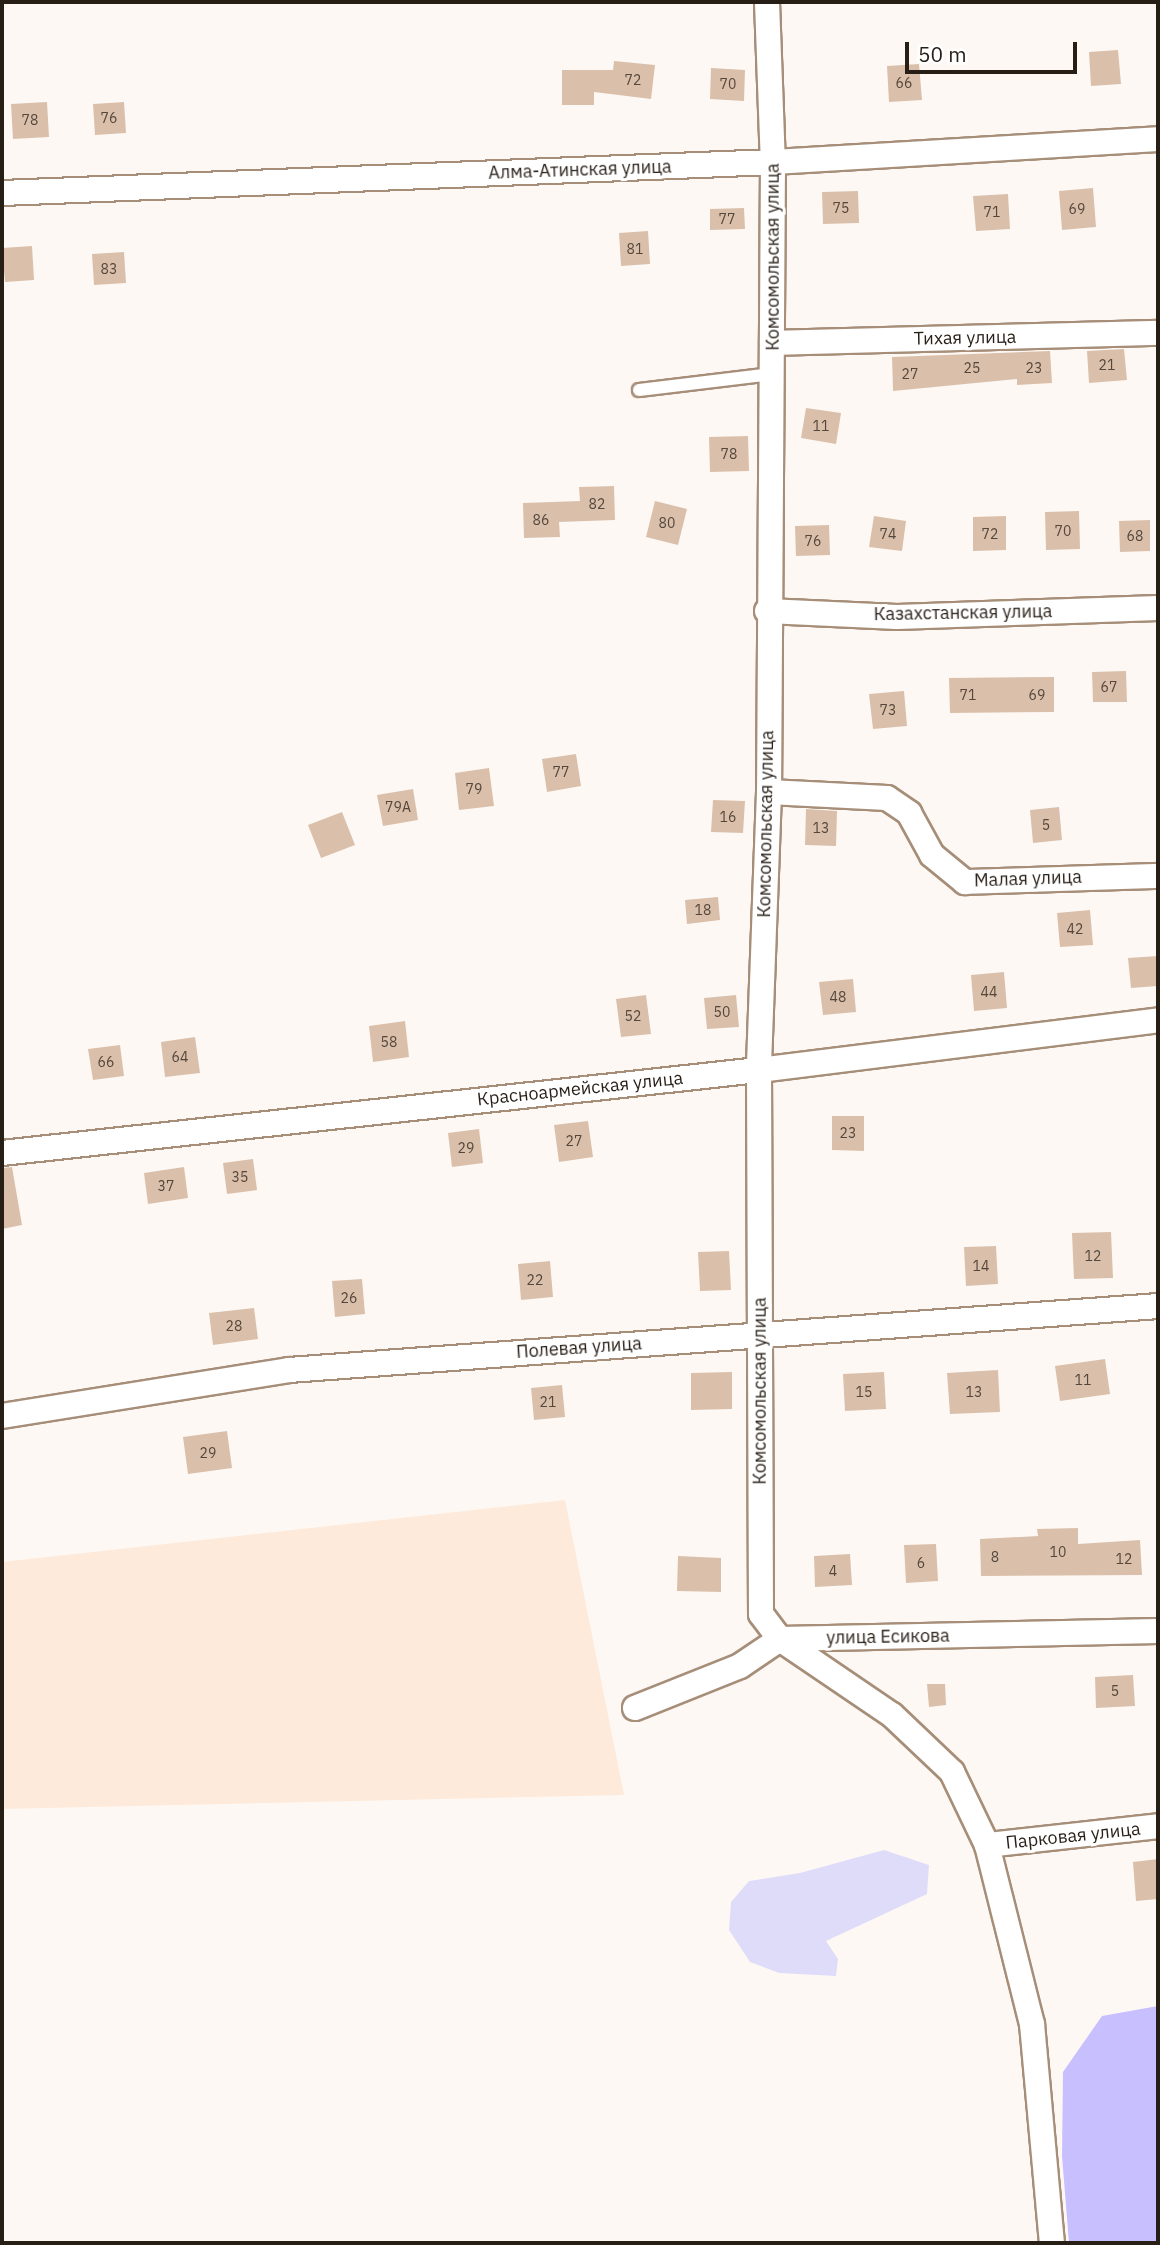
<!DOCTYPE html>
<meta charset="utf-8">
<style>
body{margin:0}
#map{position:relative;width:1160px;height:2245px;overflow:hidden;background:#fef8f4;font-family:"IBM Plex Sans",sans-serif}
div>[style]{position:absolute}
[style*='--x']{left:calc(var(--x)*1px);top:calc(var(--y)*1px);width:calc(var(--w)*1px);rotate:calc(var(--a)*1deg)}
.built>*{inset:0;background:#feeada}
.green>*{inset:0;background:#dfdcfa}
.water>*{inset:0;background:#c8bffe}
.building>*{inset:0;background:#dac0ab}
.roads{filter:drop-shadow(2px 0 #a68e79) drop-shadow(-2px 0 #a68e79) drop-shadow(0 2px #a68e79) drop-shadow(0 -2px #a68e79)}
.service>*{height:12px;margin:-6px;padding:0 6px;transform-origin:6px;border-radius:6px;background:#fff}
.minor>*{height:24px;margin:-12px;padding:0 12px;transform-origin:12px;border-radius:12px;background:#fff}
span{translate:-50% -50%;white-space:nowrap;text-align:center;line-height:1.15;-webkit-text-stroke:6px #fff;paint-order:stroke}
.number-label{font-size:14px;color:#54463b}
.number-label span{-webkit-text-stroke-width:0}
.street-label{font-size:18px;color:#271e16}
.frame{position:absolute;inset:0;border:4px solid #271e16;pointer-events:none}
.scale{position:absolute;left:905px;top:42px;width:172px;height:32px;box-sizing:border-box;border:4px solid #271e16;border-top:0;padding-left:9px;font-size:21px;line-height:24px;white-space:nowrap;color:#271e16;-webkit-text-stroke:5px #fff;paint-order:stroke}
</style>
<div id="map">
<div class="built">
<div style="clip-path:polygon(565px 1500px,624px 1795px,2px 1809px,2px 1562px)"></div>
</div>
<div class="green">
<div style="clip-path:polygon(884px 1850px,929px 1865px,927px 1894px,826px 1941px,838px 1959px,836px 1976px,779px 1973px,750px 1962px,729px 1930px,731px 1902px,749px 1881px,800px 1873px)"></div>
</div>
<div class="water">
<div style="clip-path:polygon(1158px 2006px,1158px 2243px,1069px 2243px,1062px 2156px,1063px 2072px,1102px 2016px)"></div>
</div>
<div class="building">
<div style="clip-path:polygon(1118px 50px,1121px 84px,1091px 86px,1089px 52px)"></div>
<div style="clip-path:polygon(614px 61px,655px 65px,651px 99px,594px 92px,594px 105px,562px 105px,562px 70px,613px 70px)"></div>
<div style="clip-path:polygon(919px 64px,922px 100px,889px 102px,887px 66px)"></div>
<div style="clip-path:polygon(711px 68px,745px 70px,744px 101px,710px 99px)"></div>
<div style="clip-path:polygon(47px 102px,49px 137px,13px 139px,11px 104px)"></div>
<div style="clip-path:polygon(124px 102px,126px 133px,95px 135px,93px 104px)"></div>
<div style="clip-path:polygon(1093px 188px,1096px 227px,1062px 230px,1059px 191px)"></div>
<div style="clip-path:polygon(858px 191px,859px 223px,823px 224px,822px 192px)"></div>
<div style="clip-path:polygon(1008px 194px,1010px 229px,976px 231px,973px 196px)"></div>
<div style="clip-path:polygon(744px 208px,745px 229px,710px 230px,710px 209px)"></div>
<div style="clip-path:polygon(648px 231px,650px 264px,621px 266px,619px 233px)"></div>
<div style="clip-path:polygon(32px 246px,34px 280px,5px 282px,2px 248px)"></div>
<div style="clip-path:polygon(124px 252px,126px 283px,94px 285px,92px 254px)"></div>
<div style="clip-path:polygon(1124px 349px,1127px 380px,1089px 383px,1087px 351px)"></div>
<div style="clip-path:polygon(1050px 351px,1052px 383px,1017px 385px,1017px 379px,893px 391px,892px 357px)"></div>
<div style="clip-path:polygon(806px 408px,841px 413px,836px 444px,801px 438px)"></div>
<div style="clip-path:polygon(748px 436px,749px 471px,710px 472px,709px 437px)"></div>
<div style="clip-path:polygon(614px 486px,615px 520px,559px 522px,560px 537px,524px 538px,523px 503px,580px 501px,579px 487px)"></div>
<div style="clip-path:polygon(655px 501px,687px 509px,678px 545px,646px 537px)"></div>
<div style="clip-path:polygon(1079px 511px,1080px 549px,1046px 550px,1045px 512px)"></div>
<div style="clip-path:polygon(874px 516px,906px 521px,902px 551px,869px 547px)"></div>
<div style="clip-path:polygon(1006px 516px,1006px 550px,973px 551px,973px 517px)"></div>
<div style="clip-path:polygon(1150px 520px,1150px 551px,1120px 552px,1119px 521px)"></div>
<div style="clip-path:polygon(829px 525px,830px 555px,796px 556px,795px 526px)"></div>
<div style="clip-path:polygon(1126px 671px,1127px 702px,1093px 702px,1092px 672px)"></div>
<div style="clip-path:polygon(1054px 677px,1054px 712px,950px 713px,949px 678px)"></div>
<div style="clip-path:polygon(904px 691px,907px 726px,873px 729px,869px 694px)"></div>
<div style="clip-path:polygon(576px 754px,581px 786px,547px 792px,542px 759px)"></div>
<div style="clip-path:polygon(489px 768px,494px 806px,459px 810px,455px 773px)"></div>
<div style="clip-path:polygon(413px 789px,418px 820px,383px 826px,377px 795px)"></div>
<div style="clip-path:polygon(713px 800px,745px 801px,743px 833px,711px 832px)"></div>
<div style="clip-path:polygon(1059px 807px,1062px 840px,1033px 843px,1030px 810px)"></div>
<div style="clip-path:polygon(806px 809px,837px 811px,836px 846px,805px 845px)"></div>
<div style="clip-path:polygon(342px 812px,355px 845px,321px 858px,308px 825px)"></div>
<div style="clip-path:polygon(718px 897px,720px 920px,687px 924px,685px 900px)"></div>
<div style="clip-path:polygon(1090px 910px,1093px 945px,1060px 947px,1057px 913px)"></div>
<div style="clip-path:polygon(1158px 956px,1158px 986px,1131px 988px,1128px 958px)"></div>
<div style="clip-path:polygon(1004px 972px,1007px 1008px,974px 1011px,971px 975px)"></div>
<div style="clip-path:polygon(853px 979px,856px 1012px,823px 1015px,819px 982px)"></div>
<div style="clip-path:polygon(646px 995px,651px 1034px,621px 1037px,616px 999px)"></div>
<div style="clip-path:polygon(736px 995px,739px 1027px,707px 1029px,704px 998px)"></div>
<div style="clip-path:polygon(405px 1021px,409px 1057px,373px 1062px,369px 1026px)"></div>
<div style="clip-path:polygon(195px 1037px,200px 1073px,165px 1077px,161px 1042px)"></div>
<div style="clip-path:polygon(120px 1045px,124px 1076px,93px 1080px,88px 1049px)"></div>
<div style="clip-path:polygon(832px 1116px,864px 1116px,864px 1151px,832px 1150px)"></div>
<div style="clip-path:polygon(588px 1121px,593px 1157px,559px 1162px,554px 1125px)"></div>
<div style="clip-path:polygon(479px 1129px,483px 1163px,452px 1167px,448px 1133px)"></div>
<div style="clip-path:polygon(253px 1159px,257px 1190px,227px 1194px,223px 1163px)"></div>
<div style="clip-path:polygon(12px 1167px,22px 1225px,2px 1229px,2px 1168px)"></div>
<div style="clip-path:polygon(184px 1167px,188px 1198px,148px 1204px,144px 1173px)"></div>
<div style="clip-path:polygon(1111px 1232px,1113px 1278px,1074px 1279px,1072px 1233px)"></div>
<div style="clip-path:polygon(996px 1246px,998px 1284px,966px 1286px,964px 1247px)"></div>
<div style="clip-path:polygon(729px 1251px,731px 1290px,700px 1291px,698px 1252px)"></div>
<div style="clip-path:polygon(550px 1261px,553px 1297px,521px 1300px,518px 1264px)"></div>
<div style="clip-path:polygon(362px 1279px,365px 1314px,335px 1317px,332px 1281px)"></div>
<div style="clip-path:polygon(254px 1308px,258px 1339px,213px 1345px,209px 1313px)"></div>
<div style="clip-path:polygon(1105px 1359px,1110px 1394px,1060px 1401px,1055px 1366px)"></div>
<div style="clip-path:polygon(998px 1370px,1000px 1412px,950px 1414px,947px 1373px)"></div>
<div style="clip-path:polygon(732px 1372px,732px 1409px,691px 1410px,691px 1373px)"></div>
<div style="clip-path:polygon(884px 1372px,886px 1409px,845px 1411px,843px 1374px)"></div>
<div style="clip-path:polygon(562px 1385px,565px 1417px,534px 1420px,531px 1388px)"></div>
<div style="clip-path:polygon(227px 1431px,232px 1468px,188px 1474px,183px 1437px)"></div>
<div style="clip-path:polygon(1078px 1528px,1078px 1544px,1140px 1540px,1142px 1575px,981px 1576px,980px 1539px,1038px 1536px,1037px 1529px)"></div>
<div style="clip-path:polygon(936px 1544px,938px 1581px,906px 1583px,904px 1545px)"></div>
<div style="clip-path:polygon(850px 1554px,852px 1585px,815px 1587px,814px 1556px)"></div>
<div style="clip-path:polygon(678px 1556px,721px 1558px,721px 1592px,677px 1591px)"></div>
<div style="clip-path:polygon(1133px 1675px,1135px 1706px,1096px 1708px,1095px 1677px)"></div>
<div style="clip-path:polygon(927px 1684px,945px 1684px,946px 1705px,929px 1707px)"></div>
<div style="clip-path:polygon(1158px 1859px,1158px 1899px,1136px 1901px,1133px 1862px)"></div>
</div>
<div class="roads">
<div class="service">
<div style="--x:639;--y:390;--w:134;--a:-6.9"></div>
</div>
<div class="minor">
<div style="--x:767;--y:2;--w:160;--a:87.9"></div>
<div style="--x:773;--y:162;--w:630;--a:90.36"></div>
<div style="--x:769;--y:792;--w:278;--a:92.1"></div>
<div style="--x:759;--y:1070;--w:544;--a:89.79"></div>
<div style="--x:761;--y:1614;--w:31;--a:53"></div>
<div style="--x:780;--y:1639;--w:135;--a:34.2"></div>
<div style="--x:892;--y:1715;--w:83;--a:43.5"></div>
<div style="--x:952;--y:1772;--w:81;--a:64.4"></div>
<div style="--x:987;--y:1845;--w:185;--a:75.9"></div>
<div style="--x:1032;--y:2024;--w:220;--a:84.8"></div>
<div style="--x:2;--y:193;--w:772;--a:-2.3"></div>
<div style="--x:773;--y:162;--w:386;--a:-3.4"></div>
<div style="--x:772;--y:343;--w:386;--a:-1.5"></div>
<div style="--x:767;--y:611;--w:130;--a:2.6"></div>
<div style="--x:897;--y:617;--w:261;--a:-2"></div>
<div style="--x:769;--y:792;--w:118;--a:2.9"></div>
<div style="--x:887;--y:798;--w:27;--a:34"></div>
<div style="--x:909;--y:813;--w:48;--a:61.3"></div>
<div style="--x:932;--y:855;--w:43;--a:39.3"></div>
<div style="--x:965;--y:882;--w:193;--a:-1.8"></div>
<div style="--x:2;--y:1153;--w:762;--a:-6.26"></div>
<div style="--x:759;--y:1070;--w:402;--a:-7.1"></div>
<div style="--x:2;--y:1416;--w:291;--a:-9.1"></div>
<div style="--x:289;--y:1370;--w:871;--a:-4.21"></div>
<div style="--x:635;--y:1708;--w:113;--a:-21.8"></div>
<div style="--x:740;--y:1666;--w:48;--a:-34"></div>
<div style="--x:780;--y:1639;--w:378;--a:-1.2"></div>
<div style="--x:987;--y:1845;--w:172;--a:-6.3"></div>
</div>
</div>
<div class="number-label">
<span style="left:633px;top:80px">72</span>
<span style="left:904px;top:83px">66</span>
<span style="left:728px;top:84px">70</span>
<span style="left:109px;top:118px">76</span>
<span style="left:30px;top:120px">78</span>
<span style="left:841px;top:208px">75</span>
<span style="left:1077px;top:209px">69</span>
<span style="left:992px;top:212px">71</span>
<span style="left:727px;top:219px">77</span>
<span style="left:635px;top:249px">81</span>
<span style="left:109px;top:269px">83</span>
<span style="left:1107px;top:365px">21</span>
<span style="left:972px;top:368px">25</span>
<span style="left:1034px;top:368px">23</span>
<span style="left:910px;top:374px">27</span>
<span style="left:821px;top:426px">11</span>
<span style="left:729px;top:454px">78</span>
<span style="left:597px;top:504px">82</span>
<span style="left:541px;top:520px">86</span>
<span style="left:667px;top:523px">80</span>
<span style="left:1063px;top:531px">70</span>
<span style="left:888px;top:534px">74</span>
<span style="left:990px;top:534px">72</span>
<span style="left:1135px;top:536px">68</span>
<span style="left:813px;top:541px">76</span>
<span style="left:1109px;top:687px">67</span>
<span style="left:968px;top:695px">71</span>
<span style="left:1037px;top:695px">69</span>
<span style="left:888px;top:710px">73</span>
<span style="left:561px;top:772px">77</span>
<span style="left:474px;top:789px">79</span>
<span style="left:398px;top:807px">79А</span>
<span style="left:728px;top:817px">16</span>
<span style="left:1046px;top:825px">5</span>
<span style="left:821px;top:828px">13</span>
<span style="left:703px;top:910px">18</span>
<span style="left:1075px;top:929px">42</span>
<span style="left:989px;top:992px">44</span>
<span style="left:838px;top:997px">48</span>
<span style="left:722px;top:1012px">50</span>
<span style="left:633px;top:1016px">52</span>
<span style="left:389px;top:1042px">58</span>
<span style="left:180px;top:1057px">64</span>
<span style="left:106px;top:1062px">66</span>
<span style="left:848px;top:1133px">23</span>
<span style="left:574px;top:1141px">27</span>
<span style="left:466px;top:1148px">29</span>
<span style="left:240px;top:1177px">35</span>
<span style="left:166px;top:1186px">37</span>
<span style="left:1093px;top:1256px">12</span>
<span style="left:981px;top:1266px">14</span>
<span style="left:535px;top:1280px">22</span>
<span style="left:349px;top:1298px">26</span>
<span style="left:234px;top:1326px">28</span>
<span style="left:1083px;top:1380px">11</span>
<span style="left:864px;top:1392px">15</span>
<span style="left:974px;top:1392px">13</span>
<span style="left:548px;top:1402px">21</span>
<span style="left:208px;top:1453px">29</span>
<span style="left:1058px;top:1552px">10</span>
<span style="left:995px;top:1557px">8</span>
<span style="left:1124px;top:1559px">12</span>
<span style="left:921px;top:1563px">6</span>
<span style="left:833px;top:1571px">4</span>
<span style="left:1115px;top:1691px">5</span>
</div>
<div class="street-label">
<span style="left:580px;top:170px;rotate:-2deg">Алма-Атинская улица</span>
<span style="left:773px;top:257px;rotate:-90deg">Комсомольская улица</span>
<span style="left:965px;top:338px;rotate:-1deg">Тихая улица</span>
<span style="left:963px;top:613px;rotate:-1deg">Казахстанская улица</span>
<span style="left:766px;top:824px;rotate:-89deg">Комсомольская улица</span>
<span style="left:1028px;top:879px;rotate:-2deg">Малая улица</span>
<span style="left:580px;top:1089px;rotate:-6deg">Красноармейская улица</span>
<span style="left:579px;top:1348px;rotate:-4deg">Полевая улица</span>
<span style="left:760px;top:1391px;rotate:-90deg">Комсомольская улица</span>
<span style="left:888px;top:1637px;rotate:-1deg">улица Есикова</span>
<span style="left:1073px;top:1836px;rotate:-6deg">Парковая улица</span>
</div>
<div class="frame"></div>
<div class="scale">50 m</div>
</div>
